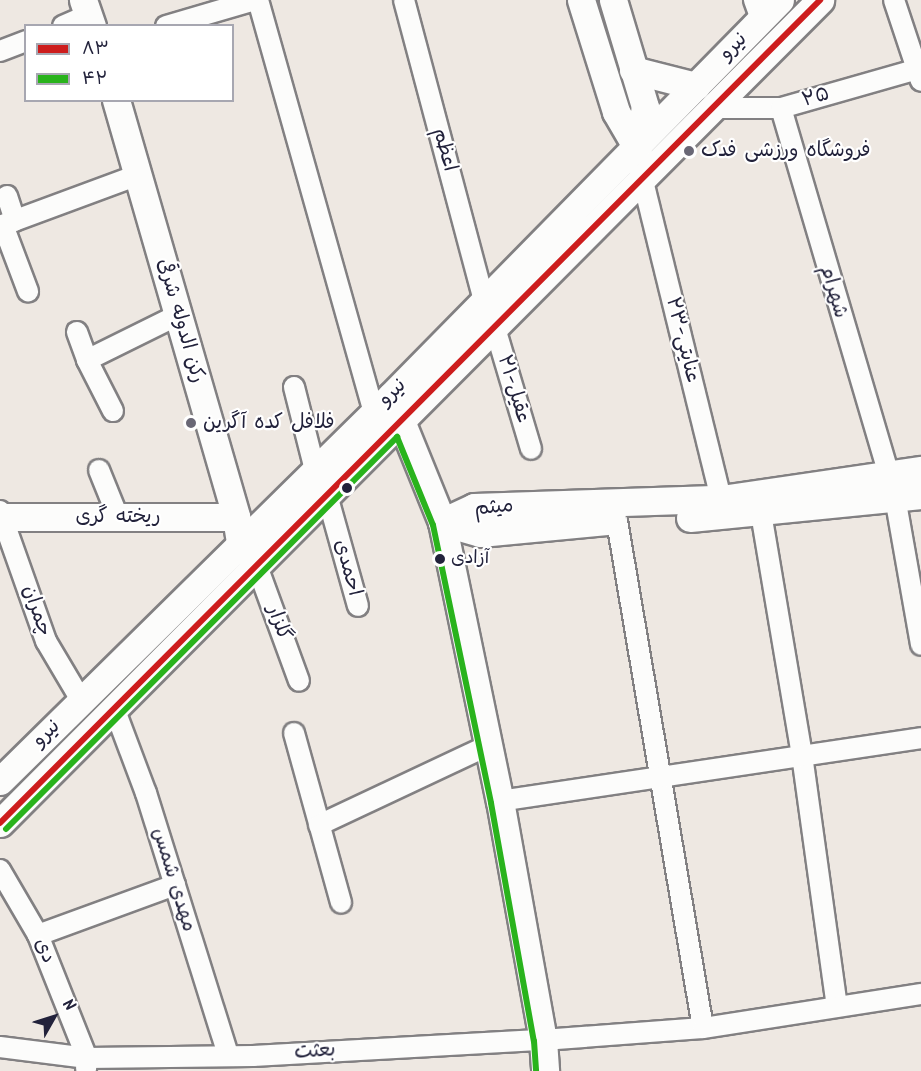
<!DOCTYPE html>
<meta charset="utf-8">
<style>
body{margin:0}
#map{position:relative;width:921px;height:1071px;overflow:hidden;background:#eee8e2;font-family:Kalam,"Playpen Sans Arabic",sans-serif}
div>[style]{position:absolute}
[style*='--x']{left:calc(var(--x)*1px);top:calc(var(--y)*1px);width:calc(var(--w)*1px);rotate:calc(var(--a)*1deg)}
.roads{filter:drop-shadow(2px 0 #828082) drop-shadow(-2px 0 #828082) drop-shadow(0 2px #828082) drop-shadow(0 -2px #828082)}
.street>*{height:20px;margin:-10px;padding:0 10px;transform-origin:10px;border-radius:10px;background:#fcfcfb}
.secondary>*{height:27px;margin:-13.5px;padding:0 13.5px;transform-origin:13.5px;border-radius:13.5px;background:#fcfcfb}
.bus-1>*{height:6px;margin:-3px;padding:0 3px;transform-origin:3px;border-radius:3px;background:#cd1d1d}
.bus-2>*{height:6px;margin:-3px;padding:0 3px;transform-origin:3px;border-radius:3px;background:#29b31c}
.dots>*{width:16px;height:16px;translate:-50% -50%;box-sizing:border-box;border:3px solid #fff;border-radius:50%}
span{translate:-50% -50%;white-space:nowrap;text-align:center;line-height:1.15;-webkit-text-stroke:4.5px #fff;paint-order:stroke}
.bus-label{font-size:18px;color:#22223b}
.left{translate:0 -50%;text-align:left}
.street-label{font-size:20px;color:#22223b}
.poi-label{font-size:20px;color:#22223b}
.legend{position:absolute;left:24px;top:24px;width:210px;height:78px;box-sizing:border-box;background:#fff;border:2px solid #a7a7b1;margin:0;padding:8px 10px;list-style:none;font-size:18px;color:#22223b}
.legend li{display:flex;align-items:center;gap:12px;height:30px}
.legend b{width:30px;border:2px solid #a7a7b1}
.north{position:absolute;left:24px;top:987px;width:60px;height:60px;-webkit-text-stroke:4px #fff;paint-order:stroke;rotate:51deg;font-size:16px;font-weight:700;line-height:24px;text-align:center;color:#22223b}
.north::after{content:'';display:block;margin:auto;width:21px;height:27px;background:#22223b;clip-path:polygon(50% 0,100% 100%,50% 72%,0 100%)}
</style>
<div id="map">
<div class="roads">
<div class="street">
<div style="--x:258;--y:0;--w:428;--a:74.3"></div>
<div style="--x:404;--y:0;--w:311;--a:75.1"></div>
<div style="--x:754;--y:0;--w:20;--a:70"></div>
<div style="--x:894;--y:0;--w:85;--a:71.6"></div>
<div style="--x:63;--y:26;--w:27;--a:-24"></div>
<div style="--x:166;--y:26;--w:93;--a:-16.3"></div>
<div style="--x:0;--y:51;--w:28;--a:-21"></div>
<div style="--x:712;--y:108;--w:69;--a:0"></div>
<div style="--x:781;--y:108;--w:146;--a:-15.9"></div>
<div style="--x:781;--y:108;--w:382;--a:73.6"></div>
<div style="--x:643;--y:181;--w:327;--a:76.2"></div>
<div style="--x:7;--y:196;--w:26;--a:72"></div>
<div style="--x:3;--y:225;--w:71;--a:69.3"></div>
<div style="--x:0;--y:226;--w:147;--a:-20.3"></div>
<div style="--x:495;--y:328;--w:126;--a:73.4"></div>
<div style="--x:77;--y:332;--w:30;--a:70"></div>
<div style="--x:294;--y:387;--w:86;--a:75.8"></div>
<div style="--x:113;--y:411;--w:57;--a:-117"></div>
<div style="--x:87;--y:360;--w:102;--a:-26.3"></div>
<div style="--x:99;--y:470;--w:51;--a:68"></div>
<div style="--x:327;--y:495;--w:115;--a:74.4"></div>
<div style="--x:895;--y:497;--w:150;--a:80"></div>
<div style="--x:0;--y:511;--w:138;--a:70.5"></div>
<div style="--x:46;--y:641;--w:69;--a:59.3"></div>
<div style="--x:761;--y:513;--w:245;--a:80.4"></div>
<div style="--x:802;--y:755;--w:254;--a:82.1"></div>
<div style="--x:617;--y:521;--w:514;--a:80.37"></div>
<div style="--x:257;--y:566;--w:122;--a:69.9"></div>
<div style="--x:114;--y:708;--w:91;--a:69.4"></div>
<div style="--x:146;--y:793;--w:274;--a:72.6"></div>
<div style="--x:294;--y:733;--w:176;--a:74.5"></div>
<div style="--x:500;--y:801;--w:426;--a:-8.5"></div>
<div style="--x:319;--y:825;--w:188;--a:-25.2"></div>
<div style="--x:0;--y:870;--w:75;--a:59.7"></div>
<div style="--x:38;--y:935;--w:132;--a:68.3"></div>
<div style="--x:87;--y:1058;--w:11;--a:95"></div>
<div style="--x:38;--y:935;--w:146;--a:-20.1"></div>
<div style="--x:0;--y:1047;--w:88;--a:7.2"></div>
<div style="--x:87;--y:1058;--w:166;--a:-0.7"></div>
<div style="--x:253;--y:1056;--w:290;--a:-3.2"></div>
<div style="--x:543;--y:1040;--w:160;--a:-4.3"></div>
<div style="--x:703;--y:1028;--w:221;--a:-8.9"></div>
</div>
<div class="secondary">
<div style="--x:83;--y:0;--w:28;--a:71"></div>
<div style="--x:581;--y:0;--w:117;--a:72.6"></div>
<div style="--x:616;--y:112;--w:42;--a:59.7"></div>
<div style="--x:637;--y:148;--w:17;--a:80"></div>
<div style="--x:613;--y:0;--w:112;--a:73.3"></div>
<div style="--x:645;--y:107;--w:42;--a:101"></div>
<div style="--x:633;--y:70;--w:65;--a:14.3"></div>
<div style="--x:116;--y:100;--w:434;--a:73.9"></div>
<div style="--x:236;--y:517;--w:26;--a:81"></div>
<div style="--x:240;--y:543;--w:12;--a:55"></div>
<div style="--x:395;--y:406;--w:125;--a:67.9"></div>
<div style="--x:442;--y:522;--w:285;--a:78.3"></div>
<div style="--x:500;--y:801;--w:243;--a:79.8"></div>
<div style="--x:543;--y:1040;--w:31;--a:86"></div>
<div style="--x:0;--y:517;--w:236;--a:0"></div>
<div style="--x:690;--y:518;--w:232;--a:-5.7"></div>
<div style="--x:442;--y:522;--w:35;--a:-25"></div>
<div style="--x:474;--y:507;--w:247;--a:-1.9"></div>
<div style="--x:721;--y:499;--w:202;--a:-8.3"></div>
<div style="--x:442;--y:522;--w:40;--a:16"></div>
<div style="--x:480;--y:533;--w:127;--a:-5.4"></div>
<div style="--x:0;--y:781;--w:549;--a:-44.56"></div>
<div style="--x:391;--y:396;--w:555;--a:-45.51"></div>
<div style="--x:0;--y:823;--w:1162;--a:-45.1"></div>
</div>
</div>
<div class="bus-1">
<div style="--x:0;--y:823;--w:1162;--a:-45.1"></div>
</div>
<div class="bus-2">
<div style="--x:6;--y:829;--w:554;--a:-45.07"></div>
<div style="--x:397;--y:437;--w:95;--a:67.8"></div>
<div style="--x:433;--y:525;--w:284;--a:78.2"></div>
<div style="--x:491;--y:803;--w:242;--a:79.8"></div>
<div style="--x:534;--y:1041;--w:30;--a:86"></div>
</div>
<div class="dots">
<div style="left:689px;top:151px;background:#696775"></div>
<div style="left:191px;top:423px;background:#696775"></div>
<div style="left:347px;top:488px;background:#22223b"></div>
<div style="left:440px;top:559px;background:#22223b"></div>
</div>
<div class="bus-label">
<span class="left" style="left:451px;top:559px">آزادی</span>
</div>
<div class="street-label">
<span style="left:734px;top:47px;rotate:-46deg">نیرو</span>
<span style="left:816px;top:98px;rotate:-16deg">۲۵</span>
<span style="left:444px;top:150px;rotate:75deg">اعظم</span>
<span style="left:833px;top:292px;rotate:74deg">شهرام</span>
<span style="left:180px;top:321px;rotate:74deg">رکن الدوله شرقی</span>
<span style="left:682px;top:340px;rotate:76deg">۲۳-عنایتی</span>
<span style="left:513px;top:389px;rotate:73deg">۲۱-عقیل</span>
<span style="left:393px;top:393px;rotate:-45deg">نیرو</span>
<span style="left:494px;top:508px;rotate:-6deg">میثم</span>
<span style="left:118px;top:517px">ریخته گری</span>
<span style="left:347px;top:568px;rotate:75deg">احمدی</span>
<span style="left:36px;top:611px;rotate:71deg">چمران</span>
<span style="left:278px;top:623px;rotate:70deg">گلزار</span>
<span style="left:47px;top:734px;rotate:-45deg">نیرو</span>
<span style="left:173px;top:880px;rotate:73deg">مهدی شمس</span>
<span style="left:44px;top:951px;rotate:67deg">دی</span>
<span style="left:315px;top:1052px;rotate:-4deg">بعثت</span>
</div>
<div class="poi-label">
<span class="left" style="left:701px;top:151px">فروشگاه ورزشی فدک</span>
<span class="left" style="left:203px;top:423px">فلافل کده آگرین</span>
</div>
<ul class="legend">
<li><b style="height:8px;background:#cd1d1d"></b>۸۳</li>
<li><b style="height:8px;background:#29b31c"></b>۴۲</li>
</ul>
<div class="north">N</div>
</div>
